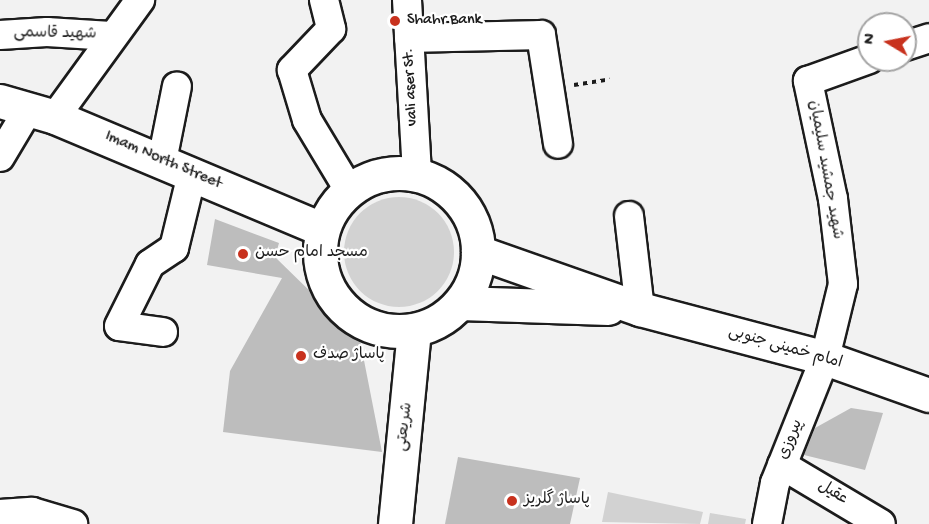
<!DOCTYPE html>
<meta charset="utf-8">
<style>
body{margin:0}
#map{position:relative;width:929px;height:524px;overflow:hidden;background:#f2f2f2;font-family:"Gochi Hand","Playpen Sans Arabic",sans-serif}
div>[style]{position:absolute}
[style*='--x']{left:calc(var(--x)*1px);top:calc(var(--y)*1px);width:calc(var(--w)*1px);rotate:calc(var(--a)*1deg)}
.green>*{inset:0;background:#d2d2d2}
.round{border-radius:50%}
.building>*{inset:0;background:#bdbdbd}
.path>*{height:4px;margin-top:-2px;transform-origin:0;background:repeating-linear-gradient(90deg,#1c1c1c 0 4.5px,transparent 0 9px)}
.roads{filter:drop-shadow(2px 0 #1c1c1c) drop-shadow(-2px 0 #1c1c1c) drop-shadow(0 2px #1c1c1c) drop-shadow(0 -2px #1c1c1c)}
.minor>*{height:28px;margin:-14px;padding:0 14px;transform-origin:14px;border-radius:14px;background:#fff}
.major>*{height:33px;margin:-16.5px;padding:0 16.5px;transform-origin:16.5px;border-radius:16.5px;background:#fff}
.major>.ring{margin:-16.5px;padding:0;box-sizing:content-box;background:none;border:33px solid #fff;border-radius:50%}
.dots>*{width:16px;height:16px;translate:-50% -50%;box-sizing:border-box;border:3px solid #fff;border-radius:50%}
span{translate:-50% -50%;white-space:nowrap;text-align:center;line-height:1.15;-webkit-text-stroke:4.5px #fff;paint-order:stroke}
.poi-label{font-size:16px;color:#1c1c1c}
.left{translate:0 -50%;text-align:left}
.street-label{font-size:16px;color:#1c1c1c}
.north{position:absolute;left:857px;top:12px;width:60px;height:60px;box-sizing:border-box;background:#fff;border:2px solid #a4a4a4;border-radius:50%;rotate:280deg;font-size:16px;font-weight:700;line-height:24px;text-align:center;color:#1c1c1c}
.north::after{content:'';display:block;margin:auto;width:21px;height:27px;background:#c8321e;clip-path:polygon(50% 0,100% 100%,50% 72%,0 100%)}
</style>
<div id="map">
<div class="green">
<div class="round" style="left:344px;top:197px;width:110px;height:110px"></div>
<div style="clip-path:polygon(608px 492px,703px 512px,700px 524px,602px 522px)"></div>
<div style="clip-path:polygon(710px 513px,746px 519px,745px 524px,708px 524px)"></div>
</div>
<div class="building">
<div style="clip-path:polygon(215px 219px,279px 243px,275px 257px,360px 340px,382px 452px,223px 432px,230px 371px,282px 278px,207px 265px)"></div>
<div style="clip-path:polygon(851px 408px,883px 413px,865px 470px,804px 455px,815px 428px)"></div>
<div style="clip-path:polygon(458px 457px,580px 478px,570px 524px,445px 524px)"></div>
</div>
<div class="path">
<div style="--x:574;--y:85;--w:36;--a:-9"></div>
</div>
<div class="roads">
<div class="minor">
<div style="--x:324;--y:0;--w:30;--a:76"></div>
<div style="--x:331;--y:29;--w:57;--a:133.6"></div>
<div style="--x:292;--y:70;--w:52;--a:73.3"></div>
<div style="--x:307;--y:120;--w:82;--a:59"></div>
<div style="--x:407;--y:0;--w:174;--a:86.7"></div>
<div style="--x:0;--y:35;--w:47;--a:-3.7"></div>
<div style="--x:47;--y:32;--w:64;--a:3.6"></div>
<div style="--x:409;--y:38;--w:132;--a:-1.3"></div>
<div style="--x:541;--y:35;--w:110;--a:81.1"></div>
<div style="--x:905;--y:46;--w:25;--a:-18"></div>
<div style="--x:55;--y:117;--w:145;--a:-54"></div>
<div style="--x:0;--y:157;--w:55;--a:-59.2"></div>
<div style="--x:162;--y:161;--w:76;--a:-78.7"></div>
<div style="--x:629;--y:216;--w:94;--a:83.3"></div>
<div style="--x:163;--y:332;--w:44;--a:-172.2"></div>
<div style="--x:119;--y:326;--w:69;--a:-63.4"></div>
<div style="--x:150;--y:264;--w:29;--a:-34"></div>
<div style="--x:174;--y:248;--w:76;--a:-76.3"></div>
<div style="--x:782;--y:465;--w:115;--a:30.8"></div>
<div style="--x:0;--y:514;--w:32;--a:-4"></div>
<div style="--x:32;--y:512;--w:43;--a:16.3"></div>
<div style="--x:767;--y:524;--w:42;--a:-79"></div>
<div style="--x:775;--y:483;--w:135;--a:-68.2"></div>
<div style="--x:825;--y:358;--w:76;--a:-76.3"></div>
<div style="--x:843;--y:284;--w:86;--a:-96.7"></div>
<div style="--x:833;--y:199;--w:121;--a:-102"></div>
<div style="--x:808;--y:81;--w:65;--a:-19.8"></div>
</div>
<div class="major">
<div style="--x:0;--y:101;--w:57;--a:16.2"></div>
<div style="--x:55;--y:117;--w:290;--a:22.8"></div>
<div class="ring" style="left:320px;top:173px;width:125px;height:125px"></div>
<div style="--x:478;--y:252;--w:172;--a:19.4"></div>
<div style="--x:640;--y:309;--w:191;--a:14.8"></div>
<div style="--x:825;--y:358;--w:110;--a:19.6"></div>
<div style="--x:460;--y:303;--w:148;--a:1.9"></div>
<div style="--x:395;--y:524;--w:195;--a:-84.4"></div>
</div>
</div>
<div class="dots">
<div style="left:395px;top:21px;background:#c8321e"></div>
<div style="left:243px;top:254px;background:#c8321e"></div>
<div style="left:301px;top:356px;background:#c8321e"></div>
<div style="left:512px;top:501px;background:#c8321e"></div>
</div>
<div class="poi-label">
<span class="left" style="left:407px;top:21px">Shahr Bank</span>
<span class="left" style="left:255px;top:254px">مسجد امام حسن</span>
<span class="left" style="left:313px;top:356px">پاساژ صدف</span>
<span class="left" style="left:524px;top:501px">پاساژ گلریز</span>
</div>
<div class="street-label">
<span style="left:55px;top:35px;rotate:1deg">شهید قاسمی</span>
<span style="left:412px;top:87px;rotate:-93deg">vali aser St.</span>
<span style="left:163px;top:161px;rotate:23deg">Imam North Street</span>
<span style="left:824px;top:170px;rotate:80deg">شهید جمشید سلیمیان</span>
<span style="left:785px;top:349px;rotate:16deg">امام خمینی جنوبی</span>
<span style="left:406px;top:427px;rotate:-83deg">شریعتی</span>
<span style="left:792px;top:440px;rotate:-68deg">پیروزی</span>
<span style="left:832px;top:494px;rotate:31deg">عقیل</span>
</div>
<div class="north">N</div>
</div>
